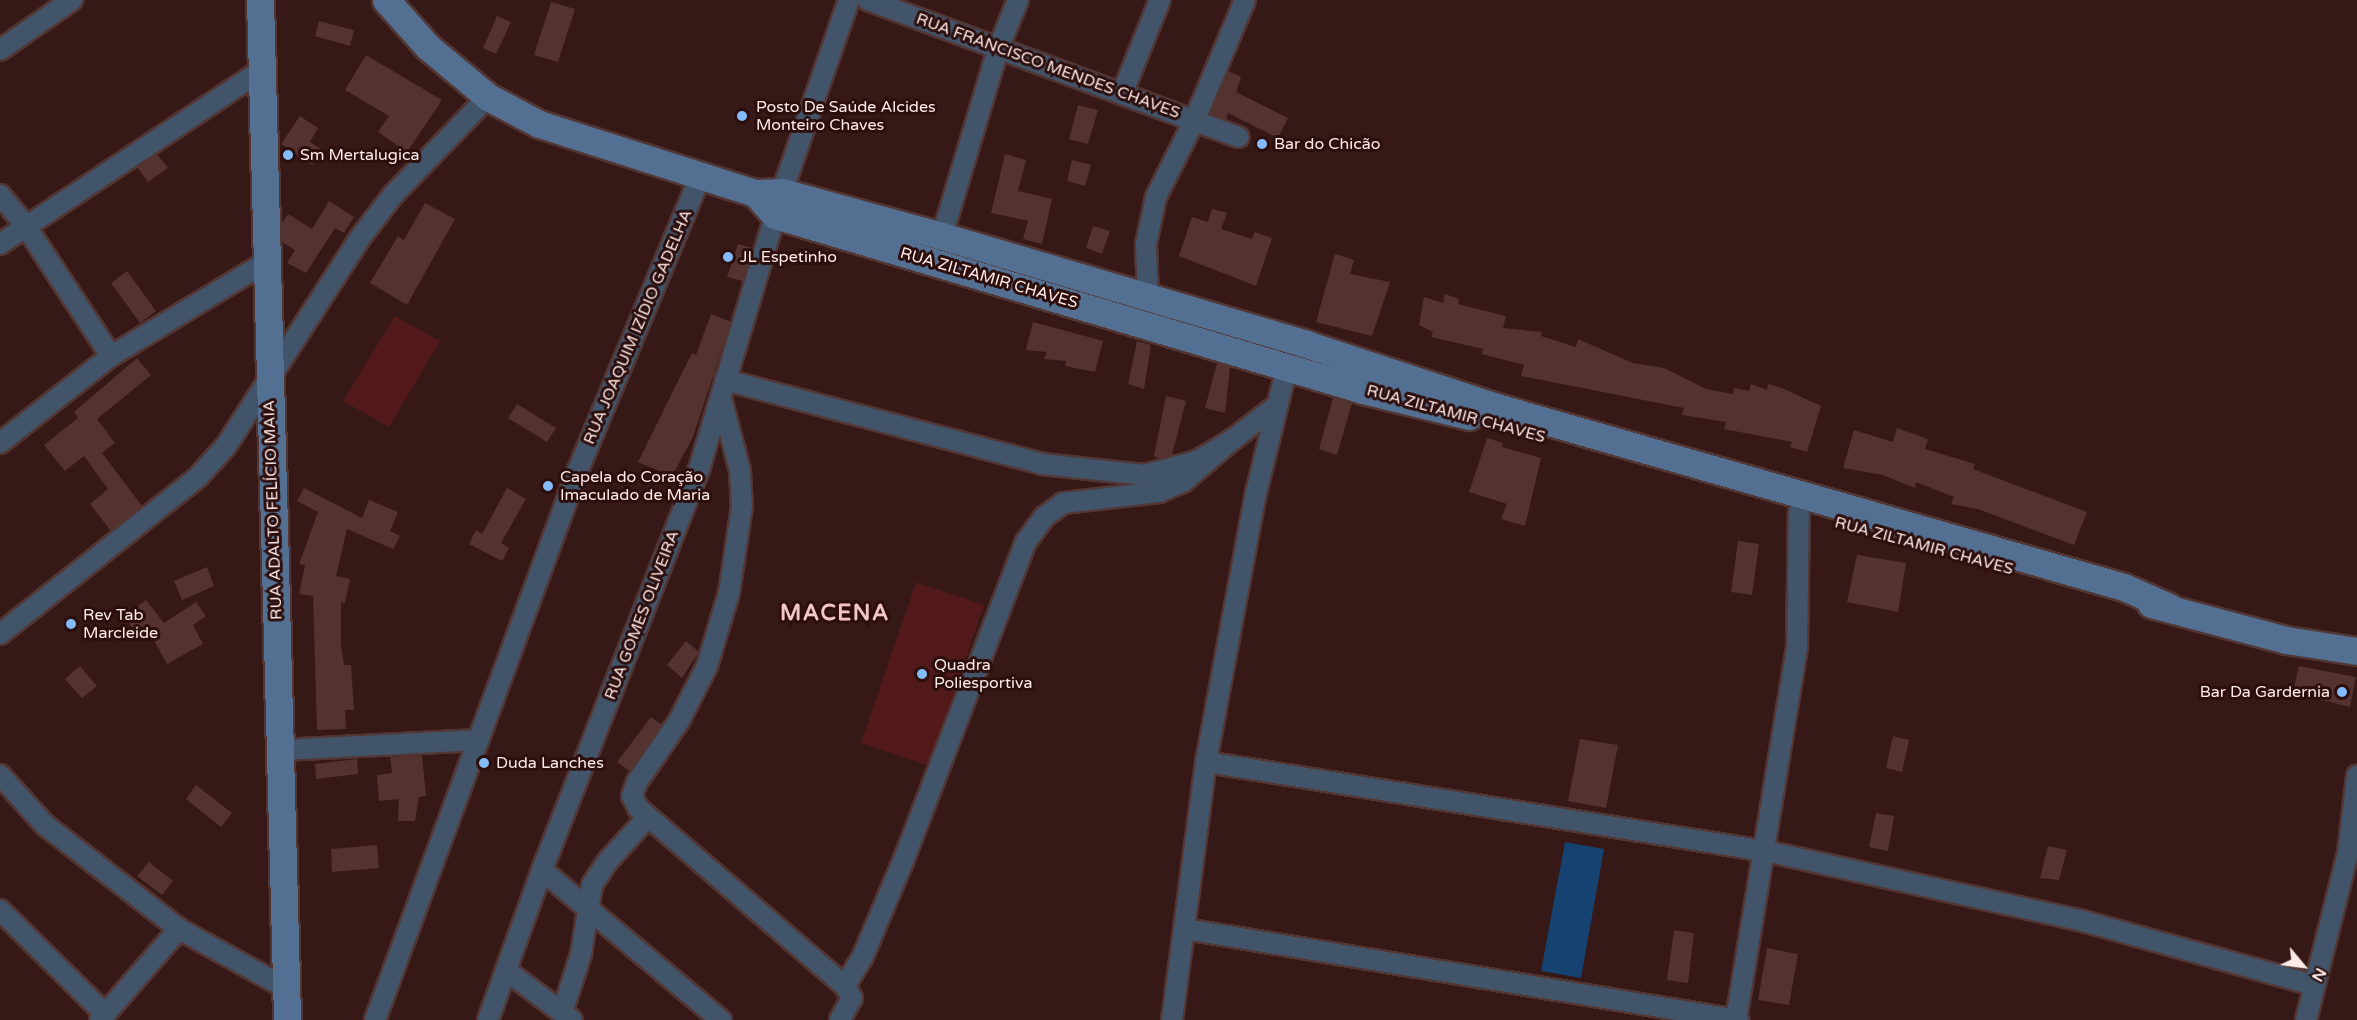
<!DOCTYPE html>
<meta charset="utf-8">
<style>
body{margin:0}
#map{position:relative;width:2357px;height:1020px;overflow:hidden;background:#361816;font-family:"Varela Round",sans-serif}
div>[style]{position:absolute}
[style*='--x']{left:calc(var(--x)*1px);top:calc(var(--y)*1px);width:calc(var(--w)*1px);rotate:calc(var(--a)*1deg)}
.green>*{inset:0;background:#511919}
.water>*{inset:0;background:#154271}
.building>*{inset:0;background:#543230}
.roads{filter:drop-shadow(2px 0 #523634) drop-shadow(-2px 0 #523634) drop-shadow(0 2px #523634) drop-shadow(0 -2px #523634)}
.street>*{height:20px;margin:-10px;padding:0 10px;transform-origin:10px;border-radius:10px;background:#42546a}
.secondary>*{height:27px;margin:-13.5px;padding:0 13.5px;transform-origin:13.5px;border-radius:13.5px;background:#537092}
.dots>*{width:16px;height:16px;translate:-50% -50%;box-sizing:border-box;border:3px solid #2c0e0d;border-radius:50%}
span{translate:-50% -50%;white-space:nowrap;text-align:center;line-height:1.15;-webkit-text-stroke:6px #2c0e0d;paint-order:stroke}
.street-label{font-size:16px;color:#fdebe9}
.poi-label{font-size:16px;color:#fdebe9}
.left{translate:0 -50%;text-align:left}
.right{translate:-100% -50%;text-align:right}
.district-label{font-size:22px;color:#f2c7c3;font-weight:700;letter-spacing:1.5px}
.north{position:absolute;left:2273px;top:936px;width:60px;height:60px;-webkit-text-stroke:4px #2c0e0d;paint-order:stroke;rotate:119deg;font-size:16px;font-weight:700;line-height:24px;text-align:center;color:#fdebe9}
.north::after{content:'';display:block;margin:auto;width:21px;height:27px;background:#fdebe9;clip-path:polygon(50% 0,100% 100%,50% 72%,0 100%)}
</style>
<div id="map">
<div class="green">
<div style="clip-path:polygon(395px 316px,440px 341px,389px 427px,343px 401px)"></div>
<div style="clip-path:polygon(916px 582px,984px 605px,929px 766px,861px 743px)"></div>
</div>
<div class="water">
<div style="clip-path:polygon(1565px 842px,1604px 849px,1581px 978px,1541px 971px)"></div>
</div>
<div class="building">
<div style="clip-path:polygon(551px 2px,575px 9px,558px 62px,534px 55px)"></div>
<div style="clip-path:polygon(497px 16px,511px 22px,496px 54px,483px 48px)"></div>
<div style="clip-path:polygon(319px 21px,354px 30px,350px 46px,315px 36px)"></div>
<div style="clip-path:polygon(366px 55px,442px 100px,407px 152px,378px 132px,389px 116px,345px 90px)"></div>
<div style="clip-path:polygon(1228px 71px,1241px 77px,1236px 92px,1288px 118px,1278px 138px,1228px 113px,1226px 120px,1210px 114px)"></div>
<div style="clip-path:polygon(1078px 105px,1098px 110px,1088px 144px,1069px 139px)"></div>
<div style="clip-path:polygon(300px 116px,318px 128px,310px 142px,322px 150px,312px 165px,281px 144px)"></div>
<div style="clip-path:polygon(157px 154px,168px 168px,148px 182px,137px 167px)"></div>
<div style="clip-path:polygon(1005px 154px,1026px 160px,1018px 191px,1052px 199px,1042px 244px,1023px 239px,1028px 221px,991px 213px)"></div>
<div style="clip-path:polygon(1072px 160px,1091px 165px,1085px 186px,1067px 181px)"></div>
<div style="clip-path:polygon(329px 201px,354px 217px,344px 233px,335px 228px,306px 273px,287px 263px,295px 250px,282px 242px,282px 223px,288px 214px,312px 229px)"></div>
<div style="clip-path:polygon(425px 203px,455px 219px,407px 305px,370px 283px,398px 236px,404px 240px)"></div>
<div style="clip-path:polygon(1212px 209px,1227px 213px,1221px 229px,1252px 239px,1255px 232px,1272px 238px,1256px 286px,1179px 256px,1192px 217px,1208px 222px)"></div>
<div style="clip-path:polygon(1093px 226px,1110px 231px,1102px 254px,1086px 248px)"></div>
<div style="clip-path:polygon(738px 244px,753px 248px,743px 281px,727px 277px)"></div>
<div style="clip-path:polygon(1335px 254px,1354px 260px,1350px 274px,1390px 282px,1372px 336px,1316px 322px)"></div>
<div style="clip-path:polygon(127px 271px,156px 311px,140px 323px,111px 283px)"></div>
<div style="clip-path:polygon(1445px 294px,1459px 299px,1458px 304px,1506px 316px,1503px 328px,1542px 332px,1541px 336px,1576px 347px,1578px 339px,1633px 363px,1664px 368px,1706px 389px,1733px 394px,1734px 388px,1749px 391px,1751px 384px,1767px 390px,1768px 384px,1782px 388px,1821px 406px,1807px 452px,1790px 447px,1792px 442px,1724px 429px,1726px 422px,1682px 415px,1684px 408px,1521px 376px,1524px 365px,1482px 354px,1483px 349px,1431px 337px,1433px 332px,1419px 325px,1424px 297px,1443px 303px)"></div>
<div style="clip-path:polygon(711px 314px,731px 322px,693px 437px,672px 476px,638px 462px,692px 353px,696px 355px)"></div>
<div style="clip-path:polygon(1033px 322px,1103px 341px,1095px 372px,1065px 366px,1066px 361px,1044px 359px,1047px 352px,1026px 350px)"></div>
<div style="clip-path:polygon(1137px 341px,1151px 345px,1144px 389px,1128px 384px)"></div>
<div style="clip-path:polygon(137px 358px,151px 375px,97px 419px,115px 443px,102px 453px,142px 506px,111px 531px,90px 504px,108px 489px,84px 456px,65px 471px,44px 445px,78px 418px,74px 412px)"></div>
<div style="clip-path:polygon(1217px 363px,1230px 367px,1225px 413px,1205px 408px)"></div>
<div style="clip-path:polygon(1166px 396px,1186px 401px,1172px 455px,1160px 459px,1154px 456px)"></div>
<div style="clip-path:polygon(1333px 398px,1352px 403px,1337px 455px,1319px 449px)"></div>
<div style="clip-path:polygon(517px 404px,556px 428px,547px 442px,508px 418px)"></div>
<div style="clip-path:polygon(1897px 428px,1928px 439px,1925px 449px,1975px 464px,1973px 469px,2087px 512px,2074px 545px,1978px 509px,1951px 504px,1954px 497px,1916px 482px,1915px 488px,1883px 475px,1843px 468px,1854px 430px,1893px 442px)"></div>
<div style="clip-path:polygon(1487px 438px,1503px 443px,1502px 447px,1541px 458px,1525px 526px,1501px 519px,1507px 504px,1469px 492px)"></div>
<div style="clip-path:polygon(304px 488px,362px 518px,369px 500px,398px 512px,390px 531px,400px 536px,393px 549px,347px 529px,336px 576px,350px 579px,345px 603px,341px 602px,341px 645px,344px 665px,351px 665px,354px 710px,345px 710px,346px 729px,317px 730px,313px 596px,299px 594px,305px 565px,299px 564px,318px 512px,297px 501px)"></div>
<div style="clip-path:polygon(507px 488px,526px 499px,501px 543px,509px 548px,502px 561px,469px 544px,476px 530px,482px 534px)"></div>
<div style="clip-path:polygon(1738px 541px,1759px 544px,1752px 595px,1731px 592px)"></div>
<div style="clip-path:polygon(1857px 555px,1906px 563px,1898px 612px,1847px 602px)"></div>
<div style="clip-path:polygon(207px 567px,214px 586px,182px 600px,174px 581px)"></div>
<div style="clip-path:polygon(146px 600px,164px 623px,196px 602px,206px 616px,193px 625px,203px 644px,167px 664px,149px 631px,140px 638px,124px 617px)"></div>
<div style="clip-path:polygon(686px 641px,699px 652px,682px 678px,667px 665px)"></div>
<div style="clip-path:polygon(80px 666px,97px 686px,82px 698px,65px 679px)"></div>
<div style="clip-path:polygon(2299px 666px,2356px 677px,2350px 707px,2293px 693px)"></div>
<div style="clip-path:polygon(651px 717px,662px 725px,630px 771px,617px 762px)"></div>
<div style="clip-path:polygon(1893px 736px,1909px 740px,1902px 772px,1886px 768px)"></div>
<div style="clip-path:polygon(1580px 739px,1618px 745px,1606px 808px,1568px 801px)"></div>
<div style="clip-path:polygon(422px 755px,426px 796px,419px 797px,415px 821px,398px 821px,399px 799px,379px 801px,377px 775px,392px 773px,390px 757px)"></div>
<div style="clip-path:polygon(357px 759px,358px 774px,316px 779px,315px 764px)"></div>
<div style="clip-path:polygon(196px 785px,232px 813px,221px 827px,186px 799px)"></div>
<div style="clip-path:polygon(1876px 813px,1894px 816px,1888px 851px,1869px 847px)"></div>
<div style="clip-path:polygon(377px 845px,379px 868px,332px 872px,331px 849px)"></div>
<div style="clip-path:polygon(2048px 846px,2067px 850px,2059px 880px,2040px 878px)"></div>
<div style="clip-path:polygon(149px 862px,173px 881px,162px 895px,137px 876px)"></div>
<div style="clip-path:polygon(1674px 930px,1694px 933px,1688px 983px,1667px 980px)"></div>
<div style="clip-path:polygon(1767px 948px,1798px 954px,1789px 1005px,1758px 1000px)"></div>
</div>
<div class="roads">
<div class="street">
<div style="--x:868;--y:0;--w:395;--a:20.3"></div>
<div style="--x:0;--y:50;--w:88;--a:-34.8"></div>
<div style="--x:1122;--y:94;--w:101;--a:-68"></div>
<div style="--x:0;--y:195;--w:39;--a:50"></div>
<div style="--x:25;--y:225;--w:157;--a:56.7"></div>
<div style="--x:942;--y:236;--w:195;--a:-73.3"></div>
<div style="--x:998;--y:49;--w:53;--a:-67.8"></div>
<div style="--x:0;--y:244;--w:316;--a:-33.6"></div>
<div style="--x:1148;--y:298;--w:54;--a:-92.1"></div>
<div style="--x:1146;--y:244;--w:48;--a:-78"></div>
<div style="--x:1156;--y:197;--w:87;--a:-63.4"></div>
<div style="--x:1195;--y:119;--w:129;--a:-67.2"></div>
<div style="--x:725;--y:380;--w:328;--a:14.8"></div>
<div style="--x:1042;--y:464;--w:104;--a:6.1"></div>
<div style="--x:1145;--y:475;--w:54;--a:-15.1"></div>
<div style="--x:1197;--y:461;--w:41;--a:-31"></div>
<div style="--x:1232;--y:440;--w:54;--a:-37.5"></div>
<div style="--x:721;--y:398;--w:75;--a:75.4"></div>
<div style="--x:740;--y:471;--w:35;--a:87"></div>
<div style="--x:742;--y:506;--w:88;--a:98.5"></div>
<div style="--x:729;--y:593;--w:76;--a:106.8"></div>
<div style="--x:707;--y:666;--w:62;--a:117"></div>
<div style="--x:679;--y:721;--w:74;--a:124.5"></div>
<div style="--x:637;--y:782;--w:15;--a:110"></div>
<div style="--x:632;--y:796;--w:13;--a:63"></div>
<div style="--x:638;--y:808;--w:273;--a:40.7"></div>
<div style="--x:845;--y:986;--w:14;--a:60"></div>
<div style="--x:852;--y:998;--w:25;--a:119"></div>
<div style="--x:0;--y:443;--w:141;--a:-38.1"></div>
<div style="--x:111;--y:356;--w:181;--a:-31.2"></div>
<div style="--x:0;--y:634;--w:254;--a:-38.4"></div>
<div style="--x:199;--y:476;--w:40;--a:-48"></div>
<div style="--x:226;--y:446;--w:247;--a:-57.2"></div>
<div style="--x:360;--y:238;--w:54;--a:-52.5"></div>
<div style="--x:393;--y:195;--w:136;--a:-45.9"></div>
<div style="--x:281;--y:750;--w:198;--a:-2.9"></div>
<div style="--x:1206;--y:762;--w:566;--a:9.05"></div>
<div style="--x:1765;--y:851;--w:326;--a:12.4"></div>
<div style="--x:2083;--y:921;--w:239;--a:15.5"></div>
<div style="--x:0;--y:775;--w:67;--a:48"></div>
<div style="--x:45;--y:825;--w:170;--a:37.8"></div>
<div style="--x:179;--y:929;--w:122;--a:28.9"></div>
<div style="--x:542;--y:870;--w:234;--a:40"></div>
<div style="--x:0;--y:910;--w:148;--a:44.7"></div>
<div style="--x:1185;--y:929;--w:561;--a:9.33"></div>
<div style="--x:507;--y:971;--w:81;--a:37"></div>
<div style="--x:845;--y:986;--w:35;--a:-59"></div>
<div style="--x:863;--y:956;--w:105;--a:-67.1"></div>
<div style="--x:904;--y:859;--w:340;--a:-69"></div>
<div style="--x:1026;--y:542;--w:31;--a:-54"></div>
<div style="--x:1044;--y:517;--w:24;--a:-36"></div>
<div style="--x:1063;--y:503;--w:97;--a:-6.5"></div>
<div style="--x:1159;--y:492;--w:26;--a:-23"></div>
<div style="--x:1183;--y:482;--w:65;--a:-40.6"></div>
<div style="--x:562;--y:1013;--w:62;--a:-72.1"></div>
<div style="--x:581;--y:954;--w:70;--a:-80.9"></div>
<div style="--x:592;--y:885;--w:27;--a:-57"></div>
<div style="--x:607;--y:862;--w:61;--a:-47.7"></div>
<div style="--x:100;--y:1020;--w:121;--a:-49"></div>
<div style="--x:375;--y:1020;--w:586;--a:-69.74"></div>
<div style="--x:578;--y:470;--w:320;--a:-67.4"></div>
<div style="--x:488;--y:1020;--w:159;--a:-70.2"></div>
<div style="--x:542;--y:870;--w:434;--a:-68.6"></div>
<div style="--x:700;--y:466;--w:286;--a:-73.3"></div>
<div style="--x:782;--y:192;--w:203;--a:-70.8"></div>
<div style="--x:1172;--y:1020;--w:260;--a:-82.5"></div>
<div style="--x:1206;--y:762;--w:274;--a:-79.5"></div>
<div style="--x:1256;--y:493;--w:130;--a:-76.2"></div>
<div style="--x:1736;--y:1020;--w:377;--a:-80.7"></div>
<div style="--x:1797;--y:648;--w:135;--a:-89.2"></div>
<div style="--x:2306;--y:1020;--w:172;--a:-75.9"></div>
<div style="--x:2348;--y:853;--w:78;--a:-83.3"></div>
</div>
<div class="secondary">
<div style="--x:260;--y:0;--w:1020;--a:88.48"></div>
<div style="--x:386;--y:0;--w:63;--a:48.2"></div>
<div style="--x:428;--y:47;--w:78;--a:39.8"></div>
<div style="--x:488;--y:97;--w:58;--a:27.9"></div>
<div style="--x:539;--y:124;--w:227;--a:17.7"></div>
<div style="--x:755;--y:193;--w:27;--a:-2"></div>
<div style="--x:782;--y:192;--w:166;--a:15.4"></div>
<div style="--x:942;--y:236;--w:380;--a:16.5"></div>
<div style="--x:1306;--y:344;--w:197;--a:18.3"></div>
<div style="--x:1493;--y:406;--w:656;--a:16.01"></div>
<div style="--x:2124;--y:587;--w:49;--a:24"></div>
<div style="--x:755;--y:193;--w:30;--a:48"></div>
<div style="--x:775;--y:215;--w:613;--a:16.57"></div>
<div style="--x:1363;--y:390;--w:109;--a:13.8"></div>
<div style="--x:2151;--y:604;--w:140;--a:14.9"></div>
<div style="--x:2286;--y:640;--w:72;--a:8.8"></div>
</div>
</div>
<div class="dots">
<div style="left:742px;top:116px;background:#84bcfb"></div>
<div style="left:1262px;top:144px;background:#84bcfb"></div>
<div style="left:288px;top:155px;background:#84bcfb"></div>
<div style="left:728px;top:257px;background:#84bcfb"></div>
<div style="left:548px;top:486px;background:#84bcfb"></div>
<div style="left:71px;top:624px;background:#84bcfb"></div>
<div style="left:922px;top:674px;background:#84bcfb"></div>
<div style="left:2342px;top:692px;background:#84bcfb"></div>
<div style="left:484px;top:763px;background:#84bcfb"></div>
</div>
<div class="street-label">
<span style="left:1048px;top:66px;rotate:20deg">RUA FRANCISCO MENDES CHAVES</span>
<span style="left:989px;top:278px;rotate:16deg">RUA ZILTAMIR CHAVES</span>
<span style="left:638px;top:327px;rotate:-67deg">RUA JOAQUIM IZÍDIO GADELHA</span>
<span style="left:1456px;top:414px;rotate:15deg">RUA ZILTAMIR CHAVES</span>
<span style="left:273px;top:510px;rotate:-92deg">RUA ADALTO FELÍCIO MAIA</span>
<span style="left:1924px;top:546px;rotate:15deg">RUA ZILTAMIR CHAVES</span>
<span style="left:642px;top:615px;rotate:-69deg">RUA GOMES OLIVEIRA</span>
</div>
<div class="poi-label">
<span class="left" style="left:756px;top:116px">Posto De Saúde Alcides<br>Monteiro Chaves</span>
<span class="left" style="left:1274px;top:144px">Bar do Chicão</span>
<span class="left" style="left:300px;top:155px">Sm Mertalugica</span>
<span class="left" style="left:740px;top:257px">JL Espetinho</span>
<span class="left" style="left:560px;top:486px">Capela do Coração<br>Imaculado de Maria</span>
<span class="left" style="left:83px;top:624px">Rev Tab<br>Marcleide</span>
<span class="left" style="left:934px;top:674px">Quadra<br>Poliesportiva</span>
<span class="right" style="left:2330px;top:692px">Bar Da Gardernia</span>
<span class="left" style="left:496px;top:763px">Duda Lanches</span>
</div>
<div class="district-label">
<span style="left:835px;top:614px">MACENA</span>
</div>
<div class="north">N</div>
</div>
